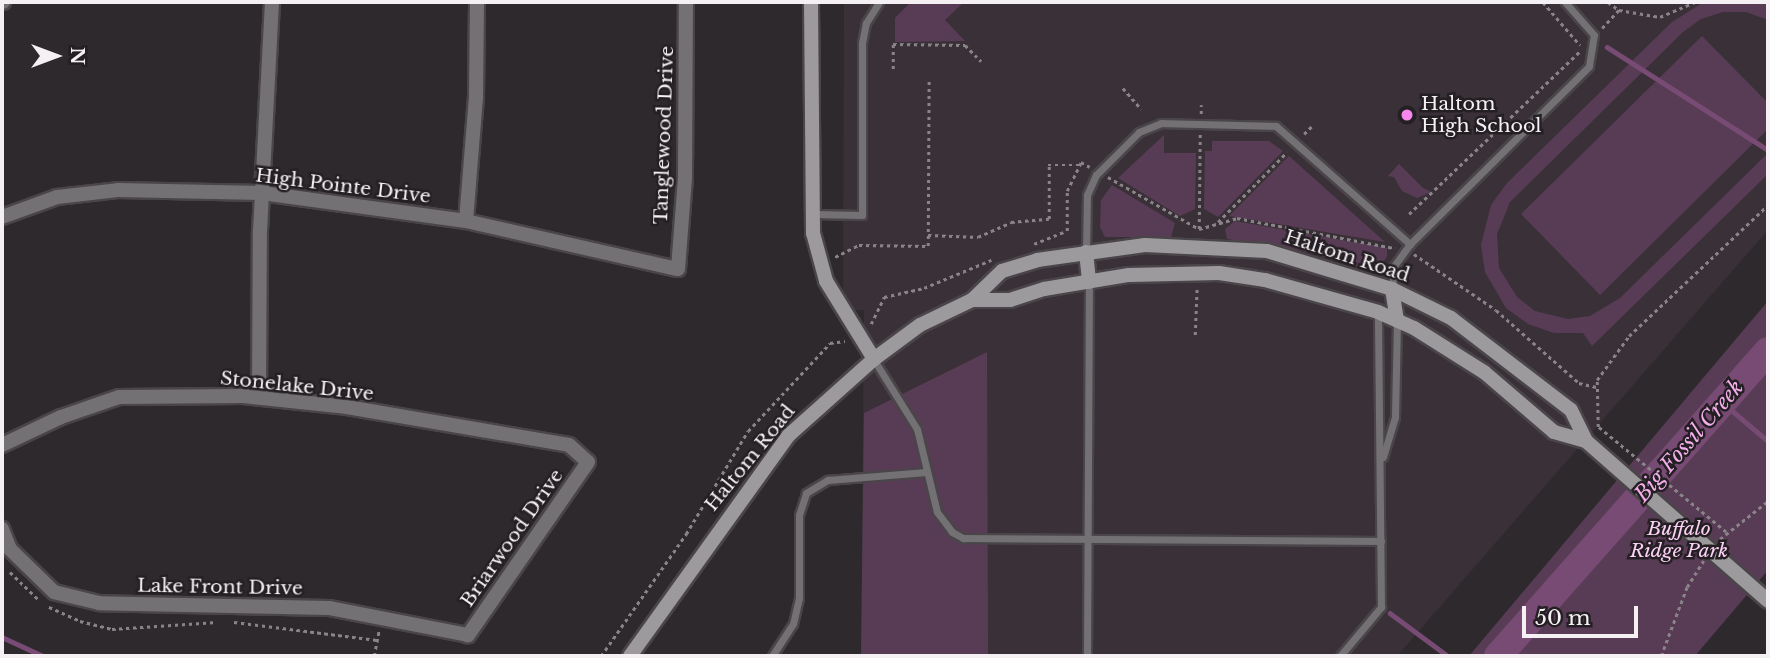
<!DOCTYPE html>
<style>
body{margin:0}
#map{position:relative;width:1770px;height:658px;overflow:hidden;background:#2e292d;font-family:"Libre Baskerville",serif}
div>[style]{position:absolute}
[style*='--x']{left:calc(var(--x)*1px);top:calc(var(--y)*1px);width:calc(var(--w)*1px);rotate:calc(var(--a)*1deg)}
.built>*{inset:0;background:#3a3038}
.green>*{inset:0;background:#583c55}
.stream>*{height:4.5px;margin:-2.25px;padding:0 2.25px;transform-origin:2.25px;border-radius:2.25px;background:#774b73}
.river>*{height:28px;margin:-14px;padding:0 14px;transform-origin:14px;border-radius:14px;background:#774b73}
.path>*{height:2.5px;margin-top:-1.25px;transform-origin:0;background:repeating-linear-gradient(90deg,#898488 0 3.5px,transparent 0 7px)}
.roads{filter:drop-shadow(2px 0 #4a4549) drop-shadow(-2px 0 #4a4549) drop-shadow(0 2px #4a4549) drop-shadow(0 -2px #4a4549)}
.lane>*{height:7px;margin:-3.5px;padding:0 3.5px;transform-origin:3.5px;border-radius:3.5px;background:#747174}
.street>*{height:14px;margin:-7px;padding:0 7px;transform-origin:7px;border-radius:7px;background:#747174}
.secondary>*{height:14px;margin:-7px;padding:0 7px;transform-origin:7px;border-radius:7px;background:#9d9a9d}
.dots>*{width:19px;height:19px;translate:-50% -50%;box-sizing:border-box;border:4px solid #241f23;border-radius:50%}
span{translate:-50% -50%;white-space:nowrap;text-align:center;line-height:1.15;-webkit-text-stroke:5px #241f23;paint-order:stroke}
.poi-label{font-size:19px;color:#f4f0f3}
.left{translate:0 -50%;text-align:left}
.street-label{font-size:19px;color:#f4f0f3}
.park-label{font-size:19px;color:#fcd1f6;font-style:italic}
.water-label{font-size:21px;color:#f3aeeb;font-style:italic}
.frame{position:absolute;inset:0;border:4px solid #f4f0f3;pointer-events:none}
.north{position:absolute;left:21px;top:21px;width:70px;height:70px;-webkit-text-stroke:5px #241f23;paint-order:stroke;rotate:90deg;font-size:19px;font-weight:700;line-height:28px;text-align:center;color:#f4f0f3}
.north::after{content:'';display:block;margin:auto;width:24px;height:32px;background:#f4f0f3;clip-path:polygon(50% 0,100% 100%,50% 72%,0 100%)}
.scale{position:absolute;left:1522px;top:606px;width:116px;height:32px;box-sizing:border-box;border:4px solid #f4f0f3;border-top:0;padding-left:9px;font-size:21px;line-height:24px;white-space:nowrap;color:#f4f0f3;-webkit-text-stroke:5px #241f23;paint-order:stroke}
</style>
<div id="map">
<div class="built">
<div style="clip-path:polygon(844px 2px,1768px 2px,1768px 230px,1397px 656px,861px 656px,864px 310px,843px 310px)"></div>
</div>
<div class="green">
<div style="clip-path:polygon(911px 2px,964px 2px,945px 20px,965px 41px,895px 42px,895px 18px)"></div>
<div style="clip-path:polygon(1704px 2px,1763px 2px,1768px 4px,1768px 20px,1746px 12px,1723px 12px,1701px 19px,1683px 32px,1510px 202px,1497px 234px,1499px 268px,1517px 297px,1535px 311px,1568px 319px,1590px 316px,1620px 298px,1768px 153px,1768px 174px,1592px 346px,1583px 333px,1554px 333px,1528px 324px,1506px 308px,1485px 272px,1481px 245px,1491px 205px,1507px 183px,1672px 22px)"></div>
<div style="clip-path:polygon(1702px 36px,1768px 103px,1768px 129px,1600px 295px,1521px 214px)"></div>
<div style="clip-path:polygon(1164px 135px,1164px 153px,1196px 153px,1195px 209px,1180px 216px,1118px 178px)"></div>
<div style="clip-path:polygon(1212px 141px,1269px 141px,1283px 151px,1218px 217px,1204px 209px,1205px 151px,1212px 151px)"></div>
<div style="clip-path:polygon(1289px 156px,1385px 242px,1229px 216px)"></div>
<div style="clip-path:polygon(1399px 164px,1422px 187px,1431px 192px,1417px 198px,1402px 191px,1394px 177px,1388px 176px)"></div>
<div style="clip-path:polygon(1112px 185px,1175px 223px,1171px 237px,1105px 237px,1100px 227px,1101px 200px)"></div>
<div style="clip-path:polygon(1235px 221px,1387px 248px,1387px 256px,1380px 267px,1369px 270px,1302px 251px,1227px 239px,1225px 229px)"></div>
<div style="clip-path:polygon(1768px 301px,1768px 570px,1695px 656px,1469px 656px)"></div>
<div style="clip-path:polygon(987px 352px,988px 656px,861px 656px,864px 413px)"></div>
</div>
<div class="stream">
<div style="--x:1607;--y:47;--w:191;--a:32.6"></div>
<div style="--x:1723;--y:403;--w:59;--a:40.2"></div>
<div style="--x:1390;--y:613;--w:72;--a:36.6"></div>
<div style="--x:2;--y:637;--w:45;--a:24.9"></div>
</div>
<div class="river">
<div style="--x:1498;--y:656;--w:407;--a:-48.5"></div>
</div>
<div class="path">
<div style="--x:1543;--y:2;--w:57;--a:49.3"></div>
<div style="--x:1608;--y:2;--w:14;--a:36"></div>
<div style="--x:1619;--y:10;--w:42;--a:9.7"></div>
<div style="--x:1660;--y:17;--w:39;--a:-23"></div>
<div style="--x:1602;--y:28;--w:25;--a:-47"></div>
<div style="--x:893;--y:69;--w:25;--a:-90"></div>
<div style="--x:893;--y:44;--w:72;--a:0.8"></div>
<div style="--x:965;--y:45;--w:23;--a:45"></div>
<div style="--x:1123;--y:88;--w:28;--a:49"></div>
<div style="--x:1201;--y:114;--w:9;--a:-90"></div>
<div style="--x:1304;--y:134;--w:11;--a:-45"></div>
<div style="--x:1048;--y:165;--w:32;--a:0"></div>
<div style="--x:1108;--y:177;--w:105;--a:29.7"></div>
<div style="--x:1199;--y:229;--w:40;--a:-16"></div>
<div style="--x:1237;--y:218;--w:161;--a:10.8"></div>
<div style="--x:1409;--y:214;--w:235;--a:-43.6"></div>
<div style="--x:1218;--y:222;--w:98;--a:-45.4"></div>
<div style="--x:1199;--y:229;--w:95;--a:-89.4"></div>
<div style="--x:928;--y:235;--w:50;--a:2.3"></div>
<div style="--x:978;--y:237;--w:36;--a:-24"></div>
<div style="--x:1011;--y:222;--w:38;--a:-5"></div>
<div style="--x:1049;--y:219;--w:54;--a:-90"></div>
<div style="--x:1034;--y:244;--w:35;--a:-22"></div>
<div style="--x:1067;--y:231;--w:40;--a:-90"></div>
<div style="--x:1067;--y:191;--w:32;--a:-64"></div>
<div style="--x:1081;--y:162;--w:10;--a:29"></div>
<div style="--x:1414;--y:254;--w:99;--a:34.3"></div>
<div style="--x:1496;--y:310;--w:111;--a:41.3"></div>
<div style="--x:1579;--y:383;--w:18;--a:13"></div>
<div style="--x:835;--y:257;--w:27;--a:-27"></div>
<div style="--x:859;--y:245;--w:69;--a:0.8"></div>
<div style="--x:928;--y:246;--w:166;--a:-89.7"></div>
<div style="--x:871;--y:324;--w:30;--a:-64"></div>
<div style="--x:884;--y:297;--w:41;--a:-12.7"></div>
<div style="--x:924;--y:288;--w:73;--a:-22.7"></div>
<div style="--x:1195;--y:335;--w:49;--a:-87.7"></div>
<div style="--x:1726;--y:532;--w:166;--a:-140.6"></div>
<div style="--x:1598;--y:427;--w:47;--a:-91.2"></div>
<div style="--x:1597;--y:380;--w:54;--a:-54"></div>
<div style="--x:1629;--y:336;--w:191;--a:-43.3"></div>
<div style="--x:1720;--y:539;--w:61;--a:-38.4"></div>
<div style="--x:10;--y:572;--w:39;--a:44"></div>
<div style="--x:49;--y:607;--w:34;--a:24"></div>
<div style="--x:80;--y:621;--w:33;--a:14"></div>
<div style="--x:112;--y:629;--w:105;--a:-3.8"></div>
<div style="--x:234;--y:622;--w:144;--a:7.2"></div>
<div style="--x:374;--y:656;--w:26;--a:-79"></div>
<div style="--x:601;--y:656;--w:149;--a:-55.1"></div>
<div style="--x:686;--y:534;--w:120;--a:-59"></div>
<div style="--x:748;--y:431;--w:120;--a:-47"></div>
<div style="--x:830;--y:343;--w:15;--a:-8"></div>
<div style="--x:1661;--y:656;--w:74;--a:-69.4"></div>
<div style="--x:1687;--y:587;--w:31;--a:-58"></div>
</div>
<div class="roads">
<div class="lane">
<div style="--x:813;--y:214;--w:49;--a:1.2"></div>
<div style="--x:862;--y:215;--w:172;--a:-90"></div>
<div style="--x:862;--y:43;--w:20;--a:-79"></div>
<div style="--x:866;--y:23;--w:25;--a:-58"></div>
<div style="--x:1086;--y:252;--w:57;--a:-89"></div>
<div style="--x:1087;--y:195;--w:22;--a:-66"></div>
<div style="--x:1096;--y:175;--w:61;--a:-45"></div>
<div style="--x:1139;--y:132;--w:24;--a:-22"></div>
<div style="--x:1161;--y:123;--w:115;--a:1.5"></div>
<div style="--x:1276;--y:126;--w:179;--a:41.4"></div>
<div style="--x:1392;--y:289;--w:23;--a:-85"></div>
<div style="--x:1394;--y:266;--w:27;--a:-54"></div>
<div style="--x:1410;--y:244;--w:252;--a:-44.8"></div>
<div style="--x:1589;--y:66;--w:31;--a:-81"></div>
<div style="--x:1594;--y:35;--w:44;--a:-131.3"></div>
<div style="--x:874;--y:360;--w:81;--a:58.1"></div>
<div style="--x:917;--y:429;--w:85;--a:76.5"></div>
<div style="--x:937;--y:512;--w:25;--a:53"></div>
<div style="--x:952;--y:532;--w:13;--a:29"></div>
<div style="--x:963;--y:538;--w:418;--a:0.4"></div>
<div style="--x:1383;--y:457;--w:42;--a:-73.3"></div>
<div style="--x:1395;--y:417;--w:96;--a:-88.8"></div>
<div style="--x:772;--y:656;--w:38;--a:-57"></div>
<div style="--x:793;--y:624;--w:27;--a:-77"></div>
<div style="--x:799;--y:598;--w:83;--a:-90"></div>
<div style="--x:799;--y:515;--w:23;--a:-72"></div>
<div style="--x:806;--y:493;--w:26;--a:-31"></div>
<div style="--x:828;--y:480;--w:98;--a:-4.7"></div>
<div style="--x:1087;--y:656;--w:374;--a:-89.7"></div>
<div style="--x:1340;--y:656;--w:64;--a:-50.1"></div>
<div style="--x:1381;--y:607;--w:294;--a:-90.6"></div>
</div>
<div class="street">
<div style="--x:2;--y:2;--w:1;--a:0"></div>
<div style="--x:2;--y:217;--w:59;--a:-20"></div>
<div style="--x:57;--y:197;--w:61;--a:-6.5"></div>
<div style="--x:118;--y:190;--w:144;--a:1.2"></div>
<div style="--x:262;--y:193;--w:206;--a:7.8"></div>
<div style="--x:466;--y:221;--w:217;--a:12.8"></div>
<div style="--x:678;--y:269;--w:92;--a:-85.6"></div>
<div style="--x:685;--y:177;--w:175;--a:-89.7"></div>
<div style="--x:466;--y:221;--w:123;--a:-85.4"></div>
<div style="--x:476;--y:98;--w:96;--a:-89.4"></div>
<div style="--x:259;--y:397;--w:166;--a:-89.7"></div>
<div style="--x:260;--y:231;--w:229;--a:-87"></div>
<div style="--x:2;--y:445;--w:65;--a:-25.4"></div>
<div style="--x:61;--y:417;--w:61;--a:-19"></div>
<div style="--x:119;--y:397;--w:124;--a:-0.5"></div>
<div style="--x:243;--y:396;--w:105;--a:6"></div>
<div style="--x:347;--y:407;--w:225;--a:9.7"></div>
<div style="--x:569;--y:445;--w:25;--a:42"></div>
<div style="--x:588;--y:462;--w:211;--a:124.7"></div>
<div style="--x:468;--y:635;--w:142;--a:-169"></div>
<div style="--x:329;--y:608;--w:230;--a:-178.8"></div>
<div style="--x:99;--y:603;--w:46;--a:-166.3"></div>
<div style="--x:54;--y:592;--w:62;--a:-135.7"></div>
<div style="--x:10;--y:549;--w:22;--a:-112"></div>
</div>
<div class="secondary">
<div style="--x:811;--y:2;--w:231;--a:89.5"></div>
<div style="--x:813;--y:233;--w:50;--a:74.8"></div>
<div style="--x:826;--y:281;--w:92;--a:58.4"></div>
<div style="--x:1086;--y:252;--w:30;--a:84"></div>
<div style="--x:1392;--y:289;--w:32;--a:81"></div>
<div style="--x:972;--y:300;--w:38;--a:0"></div>
<div style="--x:1010;--y:300;--w:36;--a:-18"></div>
<div style="--x:1044;--y:289;--w:86;--a:-9.4"></div>
<div style="--x:1129;--y:275;--w:90;--a:-1.3"></div>
<div style="--x:1219;--y:273;--w:47;--a:8.7"></div>
<div style="--x:1265;--y:280;--w:117;--a:15.8"></div>
<div style="--x:1378;--y:312;--w:39;--a:24"></div>
<div style="--x:1414;--y:328;--w:83;--a:32.2"></div>
<div style="--x:1484;--y:372;--w:92;--a:40.6"></div>
<div style="--x:1554;--y:432;--w:33;--a:16"></div>
<div style="--x:630;--y:656;--w:272;--a:-54.3"></div>
<div style="--x:789;--y:435;--w:114;--a:-41.8"></div>
<div style="--x:874;--y:359;--w:57;--a:-36.5"></div>
<div style="--x:920;--y:325;--w:58;--a:-25.7"></div>
<div style="--x:972;--y:300;--w:42;--a:-44"></div>
<div style="--x:1002;--y:271;--w:37;--a:-17"></div>
<div style="--x:1037;--y:260;--w:109;--a:-7.9"></div>
<div style="--x:1145;--y:245;--w:122;--a:2.8"></div>
<div style="--x:1267;--y:251;--w:131;--a:16.9"></div>
<div style="--x:1392;--y:289;--w:66;--a:26.2"></div>
<div style="--x:1451;--y:318;--w:151;--a:37.5"></div>
<div style="--x:1571;--y:410;--w:34;--a:64"></div>
<div style="--x:1586;--y:441;--w:242;--a:41.3"></div>
</div>
</div>
<div class="dots">
<div style="left:1407px;top:115px;background:#f688ed"></div>
</div>
<div class="poi-label">
<span class="left" style="left:1421px;top:115px">Haltom<br>High School</span>
</div>
<div class="street-label">
<span style="left:664px;top:135px;rotate:-88deg">Tanglewood Drive</span>
<span style="left:343px;top:186px;rotate:7deg">High Pointe Drive</span>
<span style="left:1347px;top:256px;rotate:18deg">Haltom Road</span>
<span style="left:297px;top:386px;rotate:6deg">Stonelake Drive</span>
<span style="left:750px;top:458px;rotate:-51deg">Haltom Road</span>
<span style="left:512px;top:538px;rotate:-55deg">Briarwood Drive</span>
<span style="left:220px;top:587px;rotate:1deg">Lake Front Drive</span>
</div>
<div class="park-label">
<span style="left:1679px;top:540px">Buffalo<br>Ridge Park</span>
</div>
<div class="water-label">
<span style="left:1689px;top:441px;rotate:-49deg">Big Fossil Creek</span>
</div>
<div class="frame"></div>
<div class="north">N</div>
<div class="scale">50 m</div>
</div>
